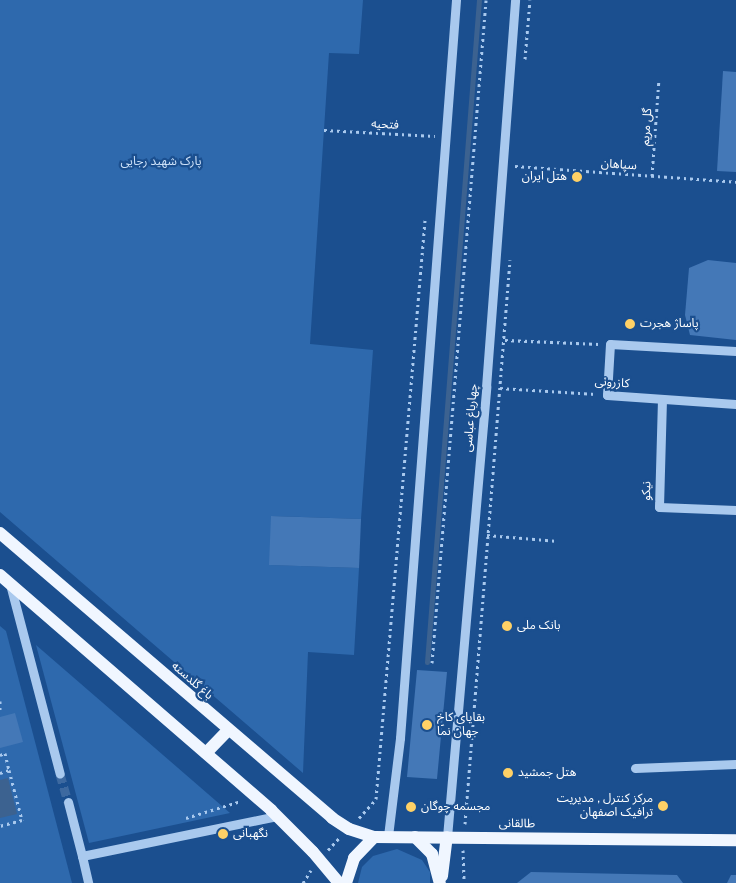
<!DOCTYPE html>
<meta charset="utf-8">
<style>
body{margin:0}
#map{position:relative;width:736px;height:883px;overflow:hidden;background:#1b4f8f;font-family:"Nunito Sans","Noto Sans Arabic",sans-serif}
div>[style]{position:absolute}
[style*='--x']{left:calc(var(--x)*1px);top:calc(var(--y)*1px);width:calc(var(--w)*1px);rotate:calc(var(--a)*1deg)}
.green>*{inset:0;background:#2e69ad}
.water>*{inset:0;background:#3c6290}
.stream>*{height:5px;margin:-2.5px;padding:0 2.5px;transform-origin:2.5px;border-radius:2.5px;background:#3c6290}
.building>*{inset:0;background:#4478b7}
.minor-tunnel>*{height:9px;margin-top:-4.5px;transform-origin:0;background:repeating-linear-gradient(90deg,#3d69a0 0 9px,transparent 0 13.5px)}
.path>*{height:3px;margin-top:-1.5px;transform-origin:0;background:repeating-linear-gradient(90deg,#a9c9ee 0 2.5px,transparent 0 6.5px)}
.minor>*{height:9px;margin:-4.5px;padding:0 4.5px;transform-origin:4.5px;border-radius:4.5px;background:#a9c9ee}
.major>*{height:12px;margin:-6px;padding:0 6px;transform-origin:6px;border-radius:6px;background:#f0f6ff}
.dots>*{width:14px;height:14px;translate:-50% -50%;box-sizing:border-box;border:2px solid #1b4f8f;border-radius:50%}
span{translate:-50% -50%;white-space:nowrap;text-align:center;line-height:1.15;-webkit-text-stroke:4.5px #1b4f8f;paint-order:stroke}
.street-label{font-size:12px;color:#fff}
.park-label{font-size:12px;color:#cfe3fa}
.poi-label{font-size:12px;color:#fff}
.right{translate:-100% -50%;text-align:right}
.left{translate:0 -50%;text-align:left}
</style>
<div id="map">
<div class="green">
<div style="clip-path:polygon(0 0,363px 0,359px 54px,329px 53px,310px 344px,373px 350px,361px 519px,272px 516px,270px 565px,359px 568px,354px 655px,308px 652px,303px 773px,0 512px)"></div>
<div style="clip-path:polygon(0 626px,6px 631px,72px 883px,0 883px)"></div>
<div style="clip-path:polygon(36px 645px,230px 813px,89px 843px)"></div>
<div style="clip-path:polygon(397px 849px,422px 860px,430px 872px,430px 883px,358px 883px,362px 867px,373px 856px)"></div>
</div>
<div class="water">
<div style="clip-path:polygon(8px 778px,17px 814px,0 818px,0 780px)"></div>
</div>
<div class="stream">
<div style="--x:427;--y:662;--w:664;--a:-85.51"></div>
</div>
<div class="building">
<div style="clip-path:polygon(723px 71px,736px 72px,736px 172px,717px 171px)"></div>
<div style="clip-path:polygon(708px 260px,736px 263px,736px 340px,690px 335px,685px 315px,689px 268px)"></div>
<div style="clip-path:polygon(271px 516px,361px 519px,359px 568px,269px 565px)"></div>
<div style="clip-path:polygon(417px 670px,447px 672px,437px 779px,407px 777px)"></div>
<div style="clip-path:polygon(15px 713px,23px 742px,0 748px,0 717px)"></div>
<div style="clip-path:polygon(531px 872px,677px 875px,683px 883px,517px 883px)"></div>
<div style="clip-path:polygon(731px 875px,736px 875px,736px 883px,727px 883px)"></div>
</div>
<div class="minor-tunnel">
<div style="--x:60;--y:774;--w:29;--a:74"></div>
</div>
<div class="path">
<div style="--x:525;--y:59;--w:59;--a:-85.2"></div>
<div style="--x:324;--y:130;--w:111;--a:3.1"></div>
<div style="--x:515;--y:166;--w:222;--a:4.1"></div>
<div style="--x:652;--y:176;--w:97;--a:-85.9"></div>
<div style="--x:505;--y:340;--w:94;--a:2.4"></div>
<div style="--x:500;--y:388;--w:96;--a:3.6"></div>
<div style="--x:487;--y:535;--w:71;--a:4.8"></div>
<div style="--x:432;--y:663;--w:665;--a:-85.34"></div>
<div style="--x:0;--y:701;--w:10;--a:90"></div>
<div style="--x:0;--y:755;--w:5;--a:-22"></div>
<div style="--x:5;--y:753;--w:17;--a:77"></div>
<div style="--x:0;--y:773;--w:9;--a:-18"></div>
<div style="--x:9;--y:770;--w:52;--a:75.4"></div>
<div style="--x:22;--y:820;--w:23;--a:165"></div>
<div style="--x:186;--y:818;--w:58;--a:-17.2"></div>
<div style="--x:359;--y:818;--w:25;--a:-48"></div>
<div style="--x:376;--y:799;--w:581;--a:-85.16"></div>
<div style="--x:465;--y:824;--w:566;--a:-85.44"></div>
<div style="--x:328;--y:850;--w:16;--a:-47"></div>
<div style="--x:463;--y:850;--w:33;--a:88"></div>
<div style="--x:303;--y:883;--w:15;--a:-58"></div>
</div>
<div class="minor">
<div style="--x:736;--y:351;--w:126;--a:-176.8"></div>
<div style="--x:610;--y:344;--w:51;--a:93.4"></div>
<div style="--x:607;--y:395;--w:129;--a:4"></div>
<div style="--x:662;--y:399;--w:108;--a:91.6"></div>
<div style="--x:659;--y:507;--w:77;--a:2.2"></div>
<div style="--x:10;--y:584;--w:196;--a:75.3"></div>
<div style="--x:635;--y:768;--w:101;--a:-2.3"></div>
<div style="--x:68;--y:802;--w:56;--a:75.5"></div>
<div style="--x:82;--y:856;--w:199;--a:-11.6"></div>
<div style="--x:388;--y:836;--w:99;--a:-83"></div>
<div style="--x:400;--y:738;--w:740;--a:-85.66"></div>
<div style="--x:447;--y:837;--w:452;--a:-85"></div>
<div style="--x:486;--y:387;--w:388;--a:-85.7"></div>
<div style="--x:82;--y:856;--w:28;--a:77"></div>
</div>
<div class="major">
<div style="--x:0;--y:533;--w:438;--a:40.6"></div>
<div style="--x:332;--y:818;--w:20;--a:33"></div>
<div style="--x:349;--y:829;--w:26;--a:18"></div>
<div style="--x:0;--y:575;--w:359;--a:40.9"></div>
<div style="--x:271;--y:810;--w:59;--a:45"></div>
<div style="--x:313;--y:852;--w:40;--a:50"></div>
<div style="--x:206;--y:753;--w:32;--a:-46"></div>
<div style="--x:415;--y:837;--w:24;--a:45"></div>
<div style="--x:432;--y:854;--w:30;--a:75"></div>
<div style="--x:442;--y:876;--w:39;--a:-83"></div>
<div style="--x:346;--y:883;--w:26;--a:-72"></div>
<div style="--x:354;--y:858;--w:29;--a:-46"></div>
<div style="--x:374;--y:837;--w:362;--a:0.5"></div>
</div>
<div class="dots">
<div style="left:577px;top:177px;background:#ffd166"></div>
<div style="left:630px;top:324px;background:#ffd166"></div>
<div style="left:507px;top:626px;background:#ffd166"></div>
<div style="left:427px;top:725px;background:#ffd166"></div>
<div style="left:508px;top:773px;background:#ffd166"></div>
<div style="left:663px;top:806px;background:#ffd166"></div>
<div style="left:411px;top:807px;background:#ffd166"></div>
<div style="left:223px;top:834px;background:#ffd166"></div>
</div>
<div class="street-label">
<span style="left:385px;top:125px;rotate:3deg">فتحیه</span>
<span style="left:647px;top:127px;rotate:-86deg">گل مریم</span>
<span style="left:619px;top:165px;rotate:4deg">سپاهان</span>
<span style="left:612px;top:383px;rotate:4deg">کازرونی</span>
<span style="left:471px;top:418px;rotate:-85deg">چهارباغ عباسی</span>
<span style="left:647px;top:491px;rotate:-89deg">نیکو</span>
<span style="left:192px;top:681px;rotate:41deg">باغ گلدسته</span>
<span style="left:517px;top:824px;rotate:1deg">طالقانی</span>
</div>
<div class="park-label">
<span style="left:161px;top:162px">پارک شهید رجایی</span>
</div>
<div class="poi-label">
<span class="right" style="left:567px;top:177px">هتل ایران</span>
<span class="left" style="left:640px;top:324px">پاساژ هجرت</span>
<span class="left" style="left:517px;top:626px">بانک ملی</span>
<span class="left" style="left:437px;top:725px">بقایای کاخ<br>جهان نما</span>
<span class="left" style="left:518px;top:773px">هتل جمشید</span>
<span class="right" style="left:653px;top:806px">مرکز کنترل , مدیریت<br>ترافیک اصفهان</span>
<span class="left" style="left:421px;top:807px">مجسمه چوگان</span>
<span class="left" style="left:233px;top:834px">نگهبانی</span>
</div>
</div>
